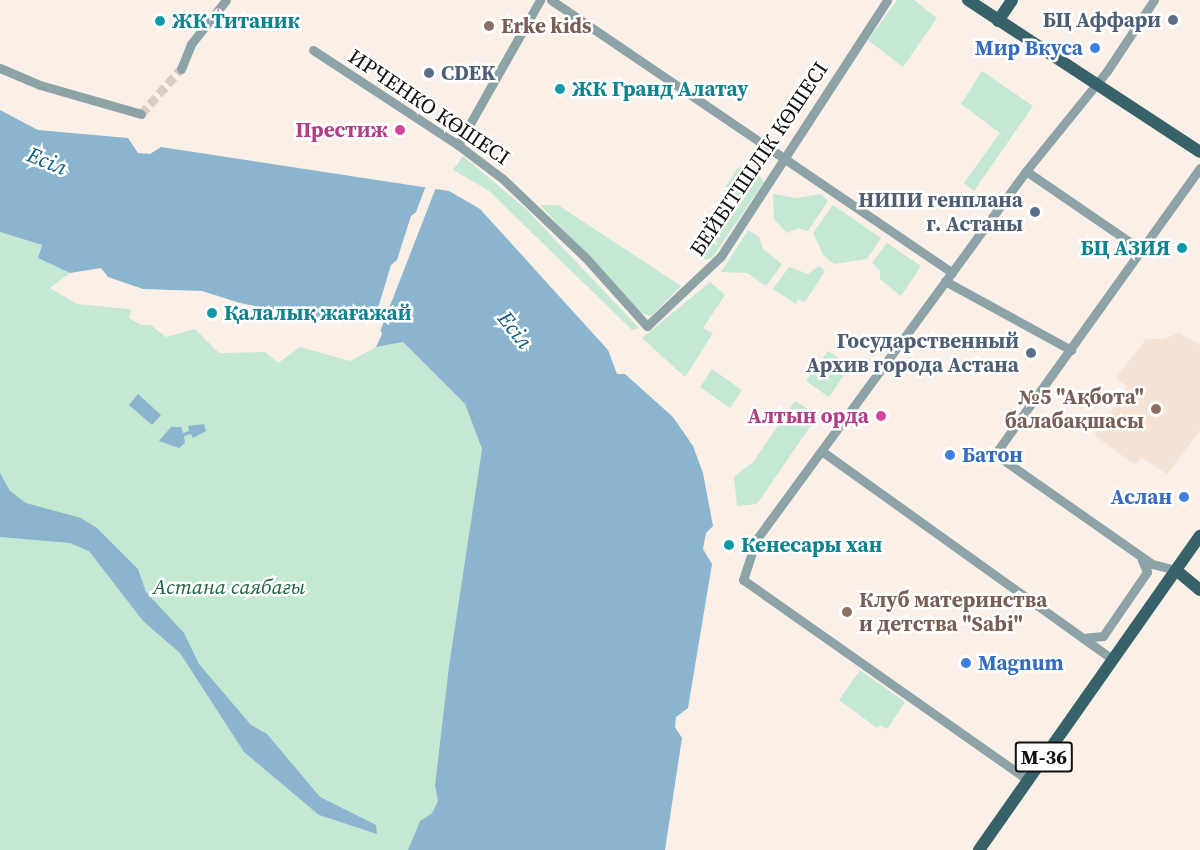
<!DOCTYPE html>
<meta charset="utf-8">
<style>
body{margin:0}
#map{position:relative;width:1200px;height:850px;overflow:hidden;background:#fbf0e7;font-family:"Source Serif 4",serif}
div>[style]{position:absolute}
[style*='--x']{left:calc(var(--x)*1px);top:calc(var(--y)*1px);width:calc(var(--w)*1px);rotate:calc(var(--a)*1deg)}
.built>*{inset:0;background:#f5e4d6}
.green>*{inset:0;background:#c4e8d2}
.water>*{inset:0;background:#8bb5ce}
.pier>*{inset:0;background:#fbf0e7}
.minor-tunnel>*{height:9px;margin-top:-4.5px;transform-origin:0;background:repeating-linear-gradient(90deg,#d8cec6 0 9px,transparent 0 13.5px)}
.minor>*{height:9px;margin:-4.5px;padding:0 4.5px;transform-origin:4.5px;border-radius:4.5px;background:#8da3a7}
.major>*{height:12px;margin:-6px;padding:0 6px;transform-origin:6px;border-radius:6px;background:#376269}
.dots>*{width:16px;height:16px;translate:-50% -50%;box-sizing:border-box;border:3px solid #fff;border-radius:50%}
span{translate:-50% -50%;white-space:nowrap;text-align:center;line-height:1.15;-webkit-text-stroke:5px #fff;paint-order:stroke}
.shield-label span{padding:2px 4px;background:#fff;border:2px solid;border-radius:4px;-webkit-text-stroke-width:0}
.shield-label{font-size:20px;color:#14100d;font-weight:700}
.service-label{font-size:21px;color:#4e5e75;font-weight:700}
.right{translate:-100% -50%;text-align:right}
.left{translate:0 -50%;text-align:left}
.culture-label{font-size:21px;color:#0d838f;font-weight:700}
.education-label{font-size:21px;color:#785e54;font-weight:700}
.shop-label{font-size:21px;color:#366cbe;font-weight:700}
.street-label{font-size:21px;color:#14100d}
.hotel-label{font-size:21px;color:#b23c85;font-weight:700}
.park-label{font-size:21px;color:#1d6140;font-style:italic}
.water-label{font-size:22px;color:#125b7e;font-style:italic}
</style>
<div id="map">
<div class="built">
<div style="clip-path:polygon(1179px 333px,1200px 345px,1200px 431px,1167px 474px,1141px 457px,1135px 465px,1094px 435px,1128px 387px,1116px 378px,1146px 339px,1163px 339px)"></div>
</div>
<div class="green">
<div style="clip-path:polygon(897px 0,914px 0,937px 18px,903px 67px,868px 40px)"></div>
<div style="clip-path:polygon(982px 71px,1033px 106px,974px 191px,964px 183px,1000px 133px,961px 104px)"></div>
<div style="clip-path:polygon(463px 156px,525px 208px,639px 328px,632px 330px,488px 190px,453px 170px)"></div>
<div style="clip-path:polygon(749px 163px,764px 182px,712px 258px,705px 260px,701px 250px,735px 200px,723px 190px,738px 168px)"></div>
<div style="clip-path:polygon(773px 194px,797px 198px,821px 194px,828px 201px,808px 231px,798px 228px,787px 233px,774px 219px)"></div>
<div style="clip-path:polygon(540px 205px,558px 205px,681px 286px,651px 316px,641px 313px)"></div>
<div style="clip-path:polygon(833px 205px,881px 238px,867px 259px,834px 264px,823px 255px,813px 233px)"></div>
<div style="clip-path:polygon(748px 230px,759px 237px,763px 249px,782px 264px,766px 286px,747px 273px,721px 272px)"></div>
<div style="clip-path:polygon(0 232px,42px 245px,38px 258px,70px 273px,50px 288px,77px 304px,128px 309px,131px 310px,129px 318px,141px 325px,151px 325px,166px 337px,195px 329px,219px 353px,265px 352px,278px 363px,300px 347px,350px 361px,376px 347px,403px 342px,465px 404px,482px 449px,449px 668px,435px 784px,438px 801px,432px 813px,420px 821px,408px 850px,0 850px)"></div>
<div style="clip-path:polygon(887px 243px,921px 266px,901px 296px,880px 279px,880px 271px,872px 263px)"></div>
<div style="clip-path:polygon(819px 266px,825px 271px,805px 302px,798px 299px,796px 304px,773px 289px,789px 267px,808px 274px)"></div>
<div style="clip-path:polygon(710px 282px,725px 295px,703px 328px,713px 333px,685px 377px,642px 338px)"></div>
<div style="clip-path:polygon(828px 351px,850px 366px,829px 397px,806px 381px)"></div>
<div style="clip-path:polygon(712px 369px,742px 390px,730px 408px,700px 387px)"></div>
<div style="clip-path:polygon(795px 401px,818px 415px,757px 504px,737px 506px,734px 477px,753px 462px)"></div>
<div style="clip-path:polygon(860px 670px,905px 702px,887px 729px,880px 725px,877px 728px,839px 700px)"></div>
</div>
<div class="water">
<div style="clip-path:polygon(0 110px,38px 130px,128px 138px,138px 153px,150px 154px,161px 147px,449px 191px,480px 209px,608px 350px,617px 374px,625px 374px,673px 417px,693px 446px,703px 473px,713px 526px,706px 533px,703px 549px,712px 564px,688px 708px,676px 717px,675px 727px,682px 738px,665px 850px,408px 850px,420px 821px,432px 813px,438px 801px,435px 785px,449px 666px,482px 449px,465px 404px,403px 342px,376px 347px,382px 334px,378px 324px,369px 316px,336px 322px,240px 303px,202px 291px,143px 289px,108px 277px,101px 268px,70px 273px,38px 258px,42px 245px,0 232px)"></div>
<div style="clip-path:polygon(138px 394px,161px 415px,152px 425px,129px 405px)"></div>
<div style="clip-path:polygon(204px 424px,206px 431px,193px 438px,191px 434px,184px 436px,185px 443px,179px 448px,159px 441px,171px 427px,181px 427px,183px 433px,189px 431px,188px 426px)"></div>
<div style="clip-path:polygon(0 473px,10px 491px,26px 503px,81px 518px,97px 528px,138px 569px,146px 592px,184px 633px,199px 664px,251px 725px,267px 734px,320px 797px,376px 825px,377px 834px,319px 815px,244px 752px,180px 653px,143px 621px,89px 551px,70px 543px,0 537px)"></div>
</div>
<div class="pier">
<div style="clip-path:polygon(427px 183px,437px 185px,379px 334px,371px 322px,371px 313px,378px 308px,391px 265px,397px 260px,411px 216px,416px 212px)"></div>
</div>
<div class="minor-tunnel">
<div style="--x:141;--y:114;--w:60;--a:-48.4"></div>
</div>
<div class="minor">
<div style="--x:551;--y:0;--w:485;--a:34.2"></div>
<div style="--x:313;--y:50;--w:173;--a:33.2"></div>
<div style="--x:458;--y:145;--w:56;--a:37.1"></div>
<div style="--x:503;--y:179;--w:113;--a:43.6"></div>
<div style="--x:585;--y:257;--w:93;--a:48.1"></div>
<div style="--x:647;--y:326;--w:102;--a:-43.4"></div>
<div style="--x:721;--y:256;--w:305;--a:-57"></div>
<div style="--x:0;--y:68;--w:43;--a:23"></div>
<div style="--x:40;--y:85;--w:105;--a:16"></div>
<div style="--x:181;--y:69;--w:27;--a:-68"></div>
<div style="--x:191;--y:44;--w:56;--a:-51.5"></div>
<div style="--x:458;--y:145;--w:167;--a:-60.5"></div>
<div style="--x:1026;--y:171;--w:142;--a:34.4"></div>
<div style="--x:945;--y:281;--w:144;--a:28.7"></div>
<div style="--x:823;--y:452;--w:355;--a:35.6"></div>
<div style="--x:1176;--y:570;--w:25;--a:-166"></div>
<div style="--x:1152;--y:564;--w:187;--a:-145"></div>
<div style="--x:999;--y:457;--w:7;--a:-98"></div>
<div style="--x:998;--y:450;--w:347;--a:-54.4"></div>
<div style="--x:1083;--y:638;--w:20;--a:-6"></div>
<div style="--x:1103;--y:636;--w:78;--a:-55.5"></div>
<div style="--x:1147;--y:572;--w:13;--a:-113"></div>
<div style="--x:1028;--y:780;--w:348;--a:-144.9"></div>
<div style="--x:743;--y:580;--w:42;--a:-72"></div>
<div style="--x:756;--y:540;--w:457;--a:-53.8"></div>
<div style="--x:1026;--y:171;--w:129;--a:-51"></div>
<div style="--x:1107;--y:71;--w:85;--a:-56.5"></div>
</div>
<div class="major">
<div style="--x:968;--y:0;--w:277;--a:33.2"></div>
<div style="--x:998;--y:21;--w:25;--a:-56"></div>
<div style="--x:1176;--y:570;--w:31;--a:40"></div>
<div style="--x:979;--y:850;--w:384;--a:-54.9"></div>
</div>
<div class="dots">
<div style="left:1173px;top:20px;background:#5c6f8a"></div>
<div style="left:160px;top:21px;background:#0f9aa8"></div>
<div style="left:489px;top:26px;background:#8d6e63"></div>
<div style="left:1095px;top:48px;background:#3f7fe0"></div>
<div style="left:429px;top:73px;background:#5c6f8a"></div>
<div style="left:560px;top:89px;background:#0f9aa8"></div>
<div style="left:400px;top:130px;background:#d1479c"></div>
<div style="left:1035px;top:212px;background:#5c6f8a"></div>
<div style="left:1182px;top:248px;background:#0f9aa8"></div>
<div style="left:212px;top:313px;background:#0f9aa8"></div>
<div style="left:1031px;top:353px;background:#5c6f8a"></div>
<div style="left:1156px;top:409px;background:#8d6e63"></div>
<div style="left:881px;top:416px;background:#d1479c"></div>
<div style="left:950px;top:455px;background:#3f7fe0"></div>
<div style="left:1184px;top:497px;background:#3f7fe0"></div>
<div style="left:729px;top:545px;background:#0f9aa8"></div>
<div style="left:847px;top:612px;background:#8d6e63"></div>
<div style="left:966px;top:663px;background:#3f7fe0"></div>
</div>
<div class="shield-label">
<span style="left:1044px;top:757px">M-36</span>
</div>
<div class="service-label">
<span class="right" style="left:1161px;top:20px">БЦ Аффари</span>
<span class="left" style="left:441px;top:73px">CDEK</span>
<span class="right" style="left:1023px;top:212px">НИПИ генплана<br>г. Астаны</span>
<span class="right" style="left:1019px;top:353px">Государственный<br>Архив города Астана</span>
</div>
<div class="culture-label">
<span class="left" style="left:172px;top:21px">ЖК Титаник</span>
<span class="left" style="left:572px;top:89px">ЖК Гранд Алатау</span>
<span class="right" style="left:1170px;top:248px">БЦ АЗИЯ</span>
<span class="left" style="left:224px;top:313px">Қалалық жағажай</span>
<span class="left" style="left:741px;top:545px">Кенесары хан</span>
</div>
<div class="education-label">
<span class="left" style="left:501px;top:26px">Erke kids</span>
<span class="right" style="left:1144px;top:409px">№5 "Ақбота"<br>балабақшасы</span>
<span class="left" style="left:859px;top:612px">Клуб материнства<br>и детства "Sabi"</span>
</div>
<div class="shop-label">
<span class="right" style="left:1083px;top:48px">Мир Вкуса</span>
<span class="left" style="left:962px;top:455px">Батон</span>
<span class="right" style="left:1172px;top:497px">Аслан</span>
<span class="left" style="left:978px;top:663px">Magnum</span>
</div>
<div class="street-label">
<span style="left:429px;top:107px;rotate:34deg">ИРЧЕНКО КӨШЕСІ</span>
<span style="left:759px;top:159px;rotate:-56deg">БЕЙБІТШІЛІК КӨШЕСІ</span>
</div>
<div class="hotel-label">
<span class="right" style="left:388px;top:130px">Престиж</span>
<span class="right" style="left:869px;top:416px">Алтын орда</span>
</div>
<div class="park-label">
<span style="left:229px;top:587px">Астана саябағы</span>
</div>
<div class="water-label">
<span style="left:47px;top:161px;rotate:22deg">Есіл</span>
<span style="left:515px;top:330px;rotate:52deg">Есіл</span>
</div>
</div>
